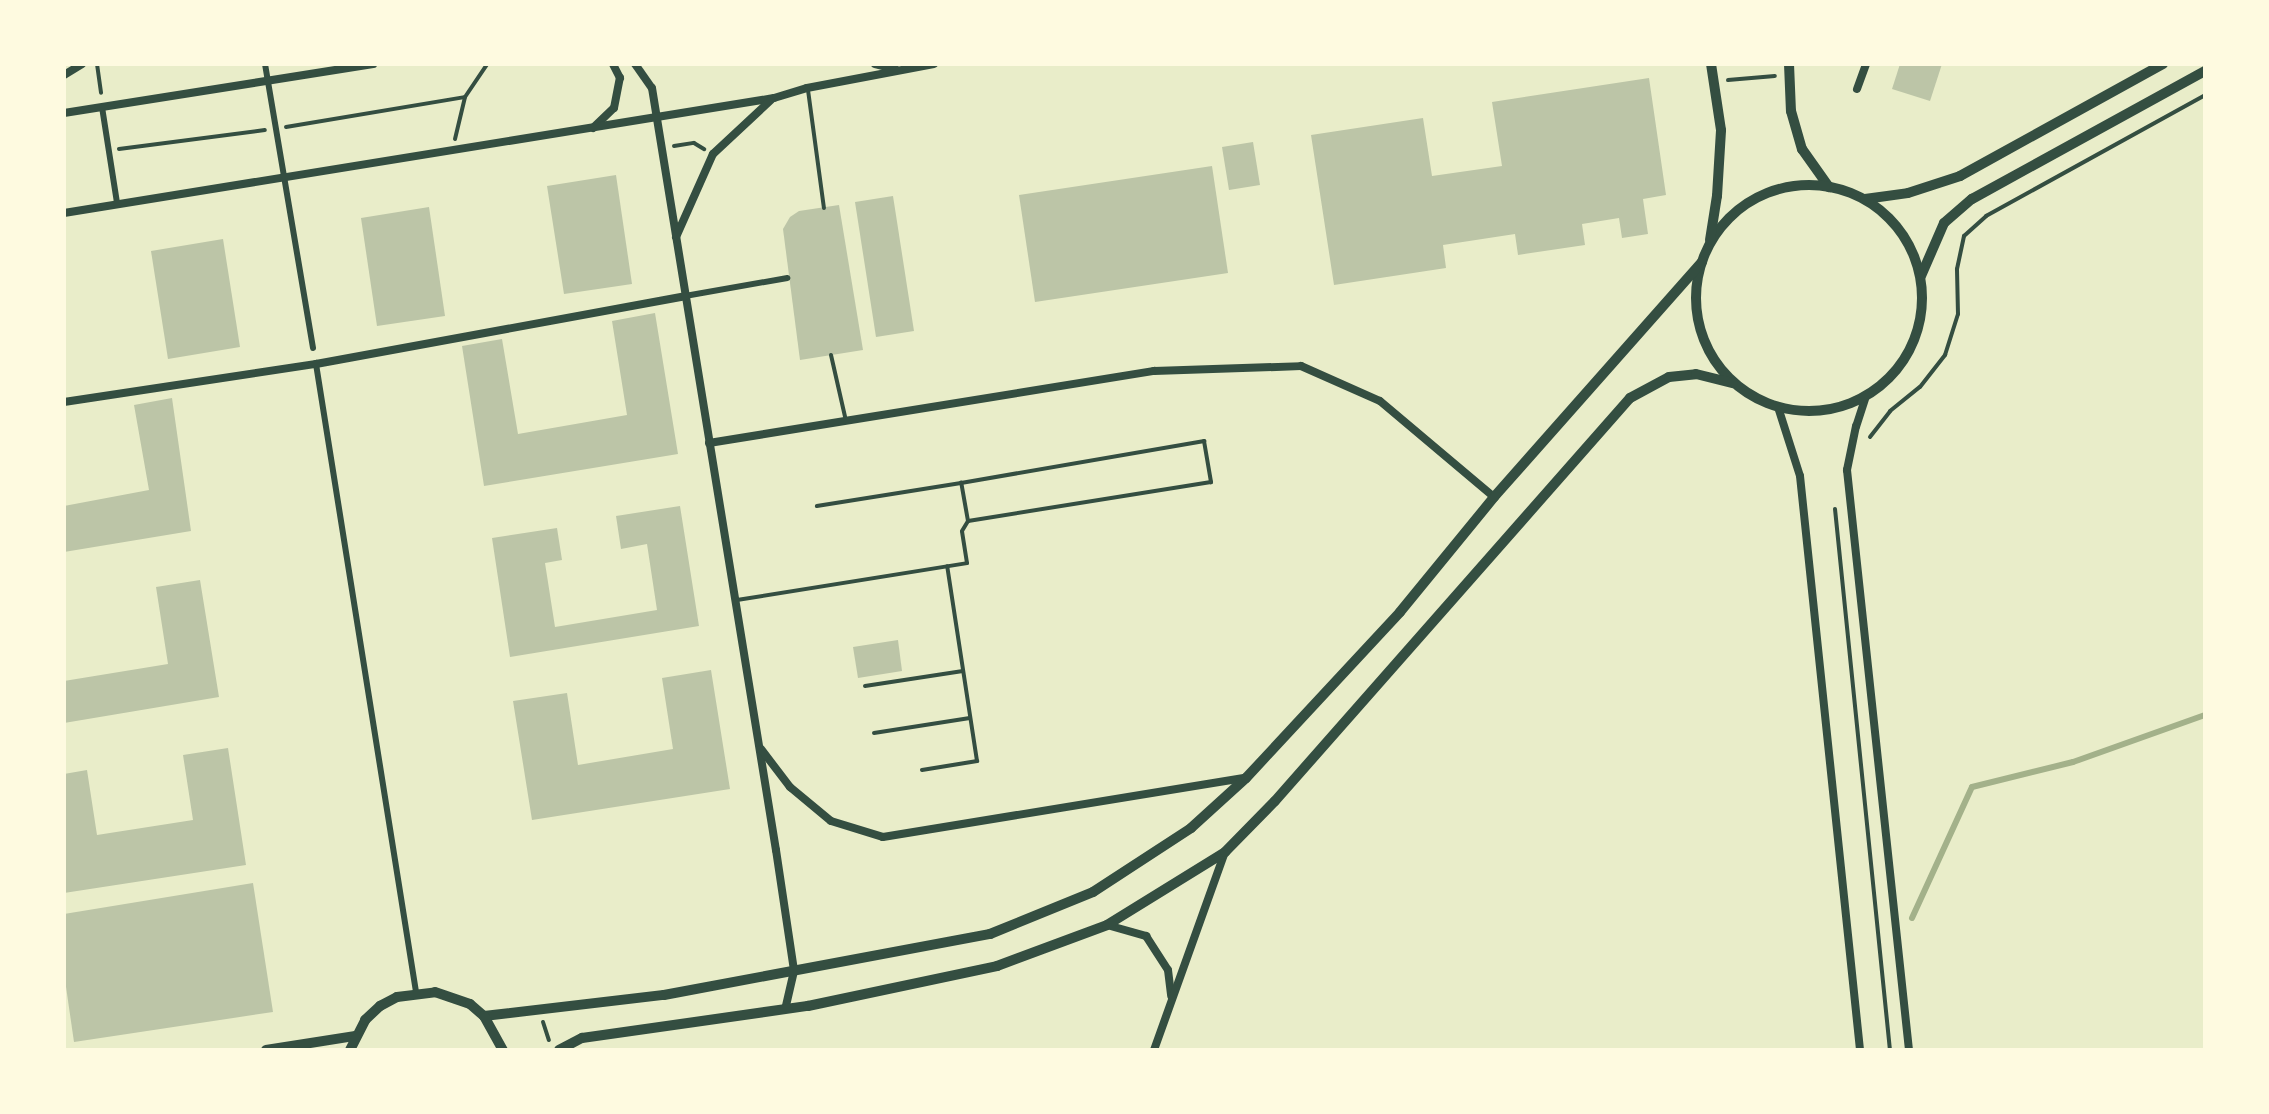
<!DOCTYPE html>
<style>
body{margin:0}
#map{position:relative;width:2269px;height:1114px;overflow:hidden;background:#e9edc9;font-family:Raleway,sans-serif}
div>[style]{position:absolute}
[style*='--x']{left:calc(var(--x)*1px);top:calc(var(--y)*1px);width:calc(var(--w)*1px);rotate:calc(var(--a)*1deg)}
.stream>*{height:6px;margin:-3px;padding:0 3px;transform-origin:3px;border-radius:3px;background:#a3b18a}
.building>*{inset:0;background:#bcc5a7}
.path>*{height:4px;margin:-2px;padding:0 2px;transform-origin:2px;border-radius:2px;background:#344e41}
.service>*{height:4px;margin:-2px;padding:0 2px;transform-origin:2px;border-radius:2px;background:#344e41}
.pedestrian>*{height:6px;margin:-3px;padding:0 3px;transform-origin:3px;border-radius:3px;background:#344e41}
.minor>*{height:8px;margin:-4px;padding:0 4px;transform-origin:4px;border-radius:4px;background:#344e41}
.tertiary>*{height:10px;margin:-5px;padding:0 5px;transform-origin:5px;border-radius:5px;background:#344e41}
.tertiary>.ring{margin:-5px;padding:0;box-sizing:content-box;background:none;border:10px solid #344e41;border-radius:50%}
span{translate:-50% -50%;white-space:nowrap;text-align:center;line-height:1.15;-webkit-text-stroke:7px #fefae0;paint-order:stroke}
.frame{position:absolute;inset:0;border:66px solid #fefae0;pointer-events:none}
</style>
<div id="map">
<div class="stream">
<div style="--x:1912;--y:918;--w:144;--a:-65.4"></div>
<div style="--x:1972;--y:787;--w:104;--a:-13.9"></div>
<div style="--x:2073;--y:762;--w:140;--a:-19.6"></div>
</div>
<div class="building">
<div style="clip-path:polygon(1900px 64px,1942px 64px,1930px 101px,1892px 89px)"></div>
<div style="clip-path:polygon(1649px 78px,1666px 195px,1643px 199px,1648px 234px,1622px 238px,1619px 218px,1582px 224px,1585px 245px,1518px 255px,1515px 234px,1443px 245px,1446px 268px,1334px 285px,1311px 135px,1423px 118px,1432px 176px,1502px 166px,1492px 102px)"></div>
<div style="clip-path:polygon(1253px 142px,1260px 185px,1229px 190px,1222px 147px)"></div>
<div style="clip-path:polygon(1212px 166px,1228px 273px,1035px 302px,1019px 195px)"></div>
<div style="clip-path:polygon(616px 175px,632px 284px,564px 294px,547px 186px)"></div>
<div style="clip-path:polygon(893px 196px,914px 331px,876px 337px,855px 202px)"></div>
<div style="clip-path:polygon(839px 205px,863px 350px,800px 360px,783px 229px,790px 217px,799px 211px)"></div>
<div style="clip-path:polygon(429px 207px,445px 316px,377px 326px,361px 218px)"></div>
<div style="clip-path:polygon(223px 239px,240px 347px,168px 359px,151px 251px)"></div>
<div style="clip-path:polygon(655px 313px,678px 454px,484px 486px,462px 346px,502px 339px,518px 434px,627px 415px,612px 321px)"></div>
<div style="clip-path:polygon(172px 398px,191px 531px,64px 552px,64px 506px,149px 490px,134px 405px)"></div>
<div style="clip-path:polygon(680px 506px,699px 626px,510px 657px,492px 538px,557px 528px,562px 560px,545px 563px,555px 627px,657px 610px,647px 544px,621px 549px,616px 516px)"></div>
<div style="clip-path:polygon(200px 580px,219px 697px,64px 723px,64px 681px,168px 664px,156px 587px)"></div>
<div style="clip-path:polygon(898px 640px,902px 671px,858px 678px,853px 647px)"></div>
<div style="clip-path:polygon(711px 670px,730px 789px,532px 820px,513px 701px,567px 693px,578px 765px,673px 749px,662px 678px)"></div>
<div style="clip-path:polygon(228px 748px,246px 865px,64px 893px,64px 774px,87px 770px,97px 835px,193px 820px,183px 755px)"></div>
<div style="clip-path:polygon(253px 883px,273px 1012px,74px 1042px,64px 973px,64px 914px)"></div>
</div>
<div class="path">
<div style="--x:97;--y:64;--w:29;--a:82"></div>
<div style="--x:1728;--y:80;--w:47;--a:-4.9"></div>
<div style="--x:286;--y:127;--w:181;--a:-9.5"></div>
<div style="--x:455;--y:139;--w:43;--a:-76.6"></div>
<div style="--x:465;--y:97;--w:40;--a:-56"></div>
<div style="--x:674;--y:146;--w:20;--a:-9"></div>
<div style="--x:694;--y:143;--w:12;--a:31"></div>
<div style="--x:119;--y:149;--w:147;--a:-7.4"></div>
<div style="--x:1870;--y:437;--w:33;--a:-52"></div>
<div style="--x:1890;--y:411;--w:38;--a:-39"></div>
<div style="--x:1920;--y:387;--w:41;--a:-52"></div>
<div style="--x:1945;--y:355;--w:43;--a:-72.4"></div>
<div style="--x:1958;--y:314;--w:45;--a:-91.3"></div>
<div style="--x:1957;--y:269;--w:34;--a:-78"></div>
<div style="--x:1964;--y:236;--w:30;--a:-42"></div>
<div style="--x:1986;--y:216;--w:250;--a:-28.9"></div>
<div style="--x:1835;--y:509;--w:544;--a:84.2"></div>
<div style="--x:543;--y:1022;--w:19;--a:72"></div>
</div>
<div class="service">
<div style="--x:808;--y:90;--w:119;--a:82.3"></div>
<div style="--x:831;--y:355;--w:68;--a:77.2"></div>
<div style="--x:961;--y:483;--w:247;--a:-9.8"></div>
<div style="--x:1204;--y:441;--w:42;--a:80.3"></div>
<div style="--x:1211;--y:482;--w:246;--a:170.9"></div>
<div style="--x:737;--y:600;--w:233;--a:-9.1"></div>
<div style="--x:967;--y:563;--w:32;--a:-99"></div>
<div style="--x:962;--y:531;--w:12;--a:-59"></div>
<div style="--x:968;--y:521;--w:39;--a:-100"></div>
<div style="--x:961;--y:483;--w:146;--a:170.9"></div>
<div style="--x:865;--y:686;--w:99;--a:-8.7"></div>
<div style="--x:874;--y:733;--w:97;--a:-8.9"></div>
<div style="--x:922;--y:770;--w:56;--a:-9.3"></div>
<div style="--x:977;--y:761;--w:197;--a:-98.7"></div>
</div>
<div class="pedestrian">
<div style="--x:265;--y:64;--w:288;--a:80.4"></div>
<div style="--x:102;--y:107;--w:97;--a:81.1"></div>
<div style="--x:685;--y:296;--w:104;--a:-10"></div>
<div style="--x:316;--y:364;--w:636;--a:80.95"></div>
</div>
<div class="minor">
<div style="--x:635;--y:64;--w:29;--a:55"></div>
<div style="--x:652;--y:88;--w:772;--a:80.76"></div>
<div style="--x:776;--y:850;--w:122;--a:81.5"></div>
<div style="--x:794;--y:971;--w:39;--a:103"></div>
<div style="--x:875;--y:64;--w:21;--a:14"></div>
<div style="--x:64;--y:75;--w:21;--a:-31"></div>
<div style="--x:1857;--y:89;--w:27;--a:-70"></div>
<div style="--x:64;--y:113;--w:313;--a:-9"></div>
<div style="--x:593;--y:128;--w:29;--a:-44"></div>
<div style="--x:614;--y:108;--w:31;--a:-79"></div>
<div style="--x:620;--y:78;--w:16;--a:-117"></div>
<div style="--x:64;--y:213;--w:719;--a:-9.2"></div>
<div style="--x:774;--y:98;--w:34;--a:-17"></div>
<div style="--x:807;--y:88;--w:129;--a:-10.7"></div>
<div style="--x:676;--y:237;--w:91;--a:-66"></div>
<div style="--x:713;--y:154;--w:79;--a:-43"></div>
<div style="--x:1866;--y:396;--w:32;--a:108"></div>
<div style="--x:1856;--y:426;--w:45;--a:101.6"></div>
<div style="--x:1847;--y:470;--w:583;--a:83.9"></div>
<div style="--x:64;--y:402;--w:255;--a:-8.6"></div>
<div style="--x:316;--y:364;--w:375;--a:-10.4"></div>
<div style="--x:1778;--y:407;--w:72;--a:72.3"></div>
<div style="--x:1800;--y:476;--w:577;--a:84.03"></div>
<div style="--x:709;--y:443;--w:451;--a:-9.2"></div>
<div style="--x:1154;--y:371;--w:147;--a:-1.9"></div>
<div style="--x:1301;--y:366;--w:86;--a:23.9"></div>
<div style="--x:1380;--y:401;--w:149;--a:40.1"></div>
<div style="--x:761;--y:749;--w:48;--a:52.7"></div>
<div style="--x:790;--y:787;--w:53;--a:39.7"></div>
<div style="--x:831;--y:821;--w:54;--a:17.1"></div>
<div style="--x:883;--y:837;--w:367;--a:-9.3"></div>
<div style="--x:1107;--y:925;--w:41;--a:15.8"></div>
<div style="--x:1146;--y:936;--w:40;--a:57.1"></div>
<div style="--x:1168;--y:970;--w:26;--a:83"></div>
<div style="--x:1154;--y:1050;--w:210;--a:-70.3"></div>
</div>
<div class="tertiary">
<div style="--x:1789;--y:64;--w:47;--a:87.6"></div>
<div style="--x:1791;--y:111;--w:40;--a:74"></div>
<div style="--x:1802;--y:149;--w:47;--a:54.6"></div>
<div class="ring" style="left:1696px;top:185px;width:216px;height:216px"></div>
<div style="--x:1865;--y:199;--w:43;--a:-7.9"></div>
<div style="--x:1908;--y:193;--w:55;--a:-18.1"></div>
<div style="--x:1960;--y:176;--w:232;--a:-28.9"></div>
<div style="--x:1710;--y:240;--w:45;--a:-81"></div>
<div style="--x:1717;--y:196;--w:66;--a:-86.5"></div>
<div style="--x:1721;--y:130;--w:67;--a:-98.6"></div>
<div style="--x:1921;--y:276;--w:58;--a:-66.5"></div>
<div style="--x:1944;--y:223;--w:37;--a:-41"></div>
<div style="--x:1972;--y:199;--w:266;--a:-28.8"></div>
<div style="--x:484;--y:1016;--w:181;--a:-6.7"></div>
<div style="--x:664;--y:995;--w:332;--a:-10.6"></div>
<div style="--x:990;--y:934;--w:111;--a:-22.2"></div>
<div style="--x:1093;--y:892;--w:117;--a:-33.1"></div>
<div style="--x:1191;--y:828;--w:74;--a:-42.3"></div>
<div style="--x:1246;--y:778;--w:226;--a:-47.1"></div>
<div style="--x:1400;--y:612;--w:149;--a:-50.7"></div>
<div style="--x:1494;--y:497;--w:314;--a:-48.5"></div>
<div style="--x:266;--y:1050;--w:89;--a:-9"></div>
<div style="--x:350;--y:1050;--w:34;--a:-63"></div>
<div style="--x:365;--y:1020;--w:21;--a:-43"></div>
<div style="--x:380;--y:1006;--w:19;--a:-28"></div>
<div style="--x:397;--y:997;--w:38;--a:-7"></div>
<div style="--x:435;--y:992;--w:37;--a:19"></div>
<div style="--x:470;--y:1004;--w:18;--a:41"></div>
<div style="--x:484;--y:1016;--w:39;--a:61"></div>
<div style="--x:559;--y:1050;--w:26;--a:-28"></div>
<div style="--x:582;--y:1038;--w:228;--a:-8.1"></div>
<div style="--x:808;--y:1006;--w:193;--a:-11.9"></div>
<div style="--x:997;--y:966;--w:117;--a:-20.4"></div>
<div style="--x:1107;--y:925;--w:139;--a:-31.7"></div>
<div style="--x:1225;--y:852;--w:71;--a:-45.6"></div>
<div style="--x:1275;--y:801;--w:537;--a:-48.62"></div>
<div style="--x:1630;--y:398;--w:44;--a:-28.3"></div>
<div style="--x:1669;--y:377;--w:27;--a:-6"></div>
<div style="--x:1696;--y:374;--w:38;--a:14"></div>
</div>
<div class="frame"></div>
</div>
